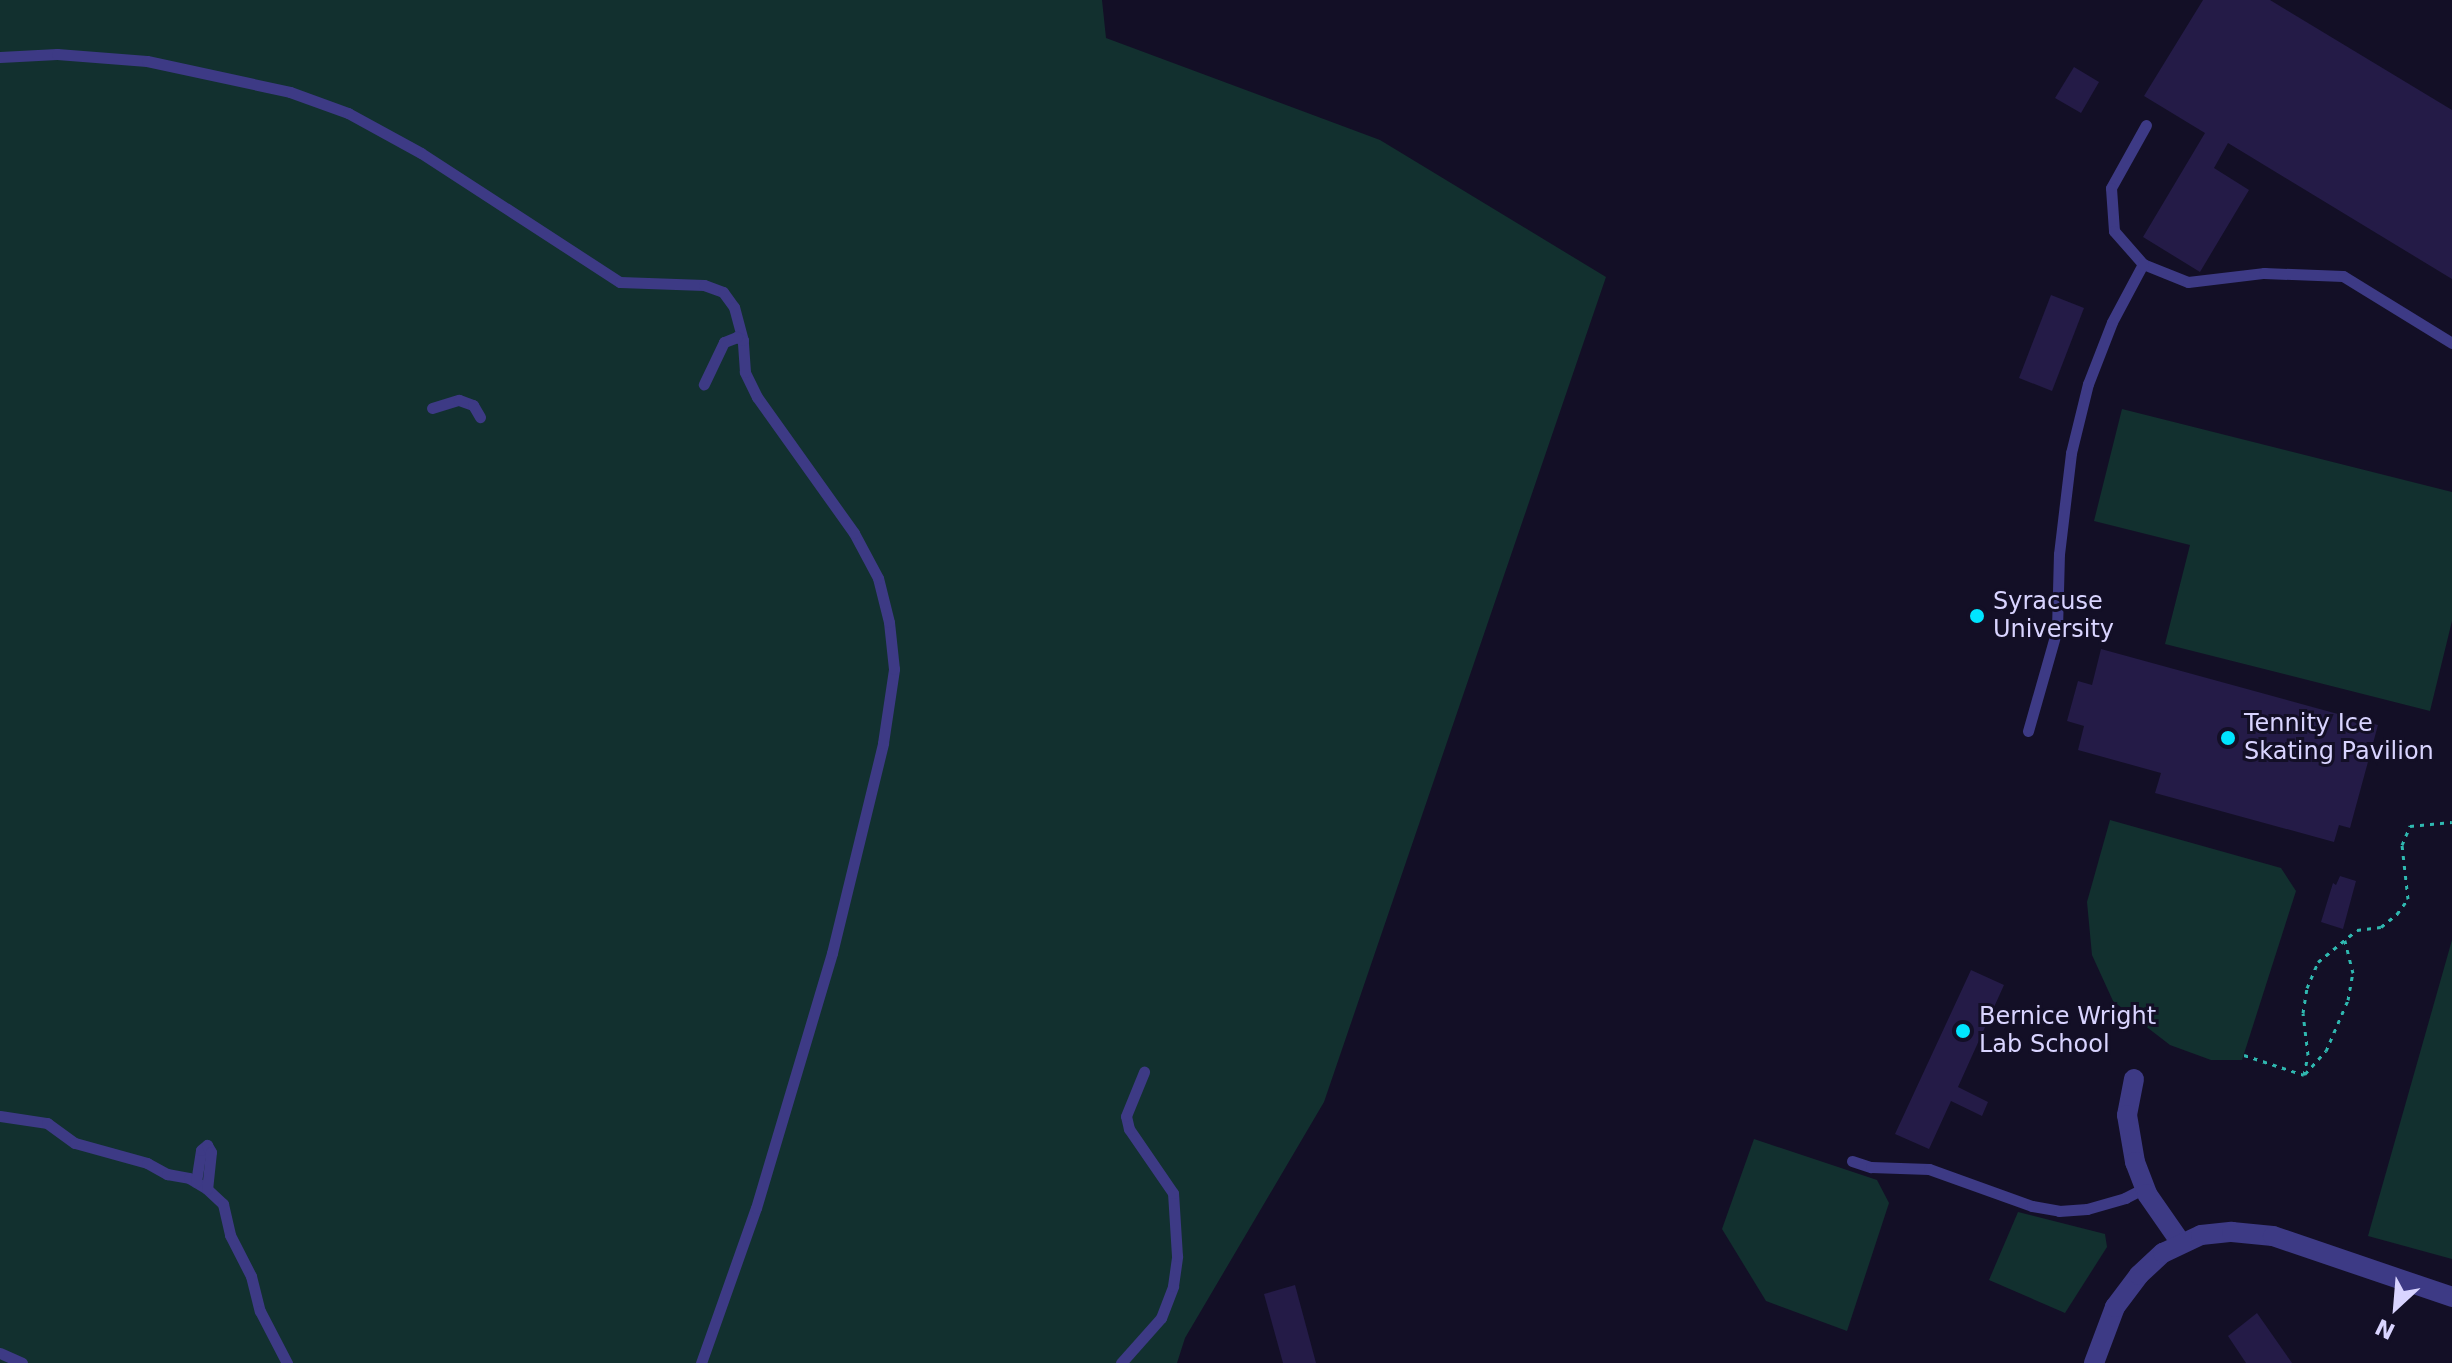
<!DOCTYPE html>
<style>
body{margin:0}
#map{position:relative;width:2452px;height:1363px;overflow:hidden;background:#130f26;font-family:"DejaVu Sans",sans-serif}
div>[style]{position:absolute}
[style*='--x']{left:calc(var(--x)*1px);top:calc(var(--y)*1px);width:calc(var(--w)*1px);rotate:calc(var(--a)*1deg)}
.green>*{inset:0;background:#12302f}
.building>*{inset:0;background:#241b47}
.path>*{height:3px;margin-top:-1.5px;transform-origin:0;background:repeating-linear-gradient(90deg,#2fb8b0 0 4px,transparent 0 10px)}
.lane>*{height:11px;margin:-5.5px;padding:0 5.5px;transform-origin:5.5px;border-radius:5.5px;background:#3d3a85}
.street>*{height:20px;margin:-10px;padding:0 10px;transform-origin:10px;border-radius:10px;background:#3d3a85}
.dots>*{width:22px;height:22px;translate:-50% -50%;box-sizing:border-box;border:4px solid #130f26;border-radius:50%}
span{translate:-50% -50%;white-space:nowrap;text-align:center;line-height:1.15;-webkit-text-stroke:6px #130f26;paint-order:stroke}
.poi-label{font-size:24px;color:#d9d4ff}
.left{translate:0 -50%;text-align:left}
.north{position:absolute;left:2356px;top:1267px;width:80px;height:80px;-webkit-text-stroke:6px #130f26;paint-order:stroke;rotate:206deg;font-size:22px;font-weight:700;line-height:32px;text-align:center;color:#d9d4ff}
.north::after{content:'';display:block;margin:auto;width:28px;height:36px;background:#d9d4ff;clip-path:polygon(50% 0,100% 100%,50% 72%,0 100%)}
</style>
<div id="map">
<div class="green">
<div style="clip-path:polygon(0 0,1102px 0,1106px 38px,1380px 140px,1606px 277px,1324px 1102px,1185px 1338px,1177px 1363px,0 1363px)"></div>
<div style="clip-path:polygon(2122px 409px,2452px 492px,2452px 621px,2430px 711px,2165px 644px,2190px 545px,2094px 521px)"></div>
<div style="clip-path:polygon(2110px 820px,2281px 868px,2296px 891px,2242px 1060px,2211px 1060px,2170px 1045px,2113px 1001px,2092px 955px,2087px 902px)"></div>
<div style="clip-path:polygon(2452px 940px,2452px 1259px,2368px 1236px)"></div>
<div style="clip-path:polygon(1754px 1139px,1877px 1180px,1889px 1203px,1847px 1331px,1766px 1301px,1722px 1229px)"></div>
<div style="clip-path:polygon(2018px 1212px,2105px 1234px,2107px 1247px,2065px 1313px,1989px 1280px)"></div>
</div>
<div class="building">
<div style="clip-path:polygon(2203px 0,2270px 0,2452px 110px,2452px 279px,2228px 143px,2214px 168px,2249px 190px,2200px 272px,2143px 237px,2205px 133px,2144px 96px)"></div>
<div style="clip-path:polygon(2074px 67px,2099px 82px,2081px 113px,2055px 98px)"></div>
<div style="clip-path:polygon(2051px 295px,2084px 308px,2052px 391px,2019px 378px)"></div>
<div style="clip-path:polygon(2101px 649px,2378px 725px,2350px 828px,2339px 825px,2334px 842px,2155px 793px,2161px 773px,2078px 750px,2084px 726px,2067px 721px,2078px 681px,2092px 685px)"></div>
<div style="clip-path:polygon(2340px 876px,2356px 881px,2343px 929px,2321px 922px,2333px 883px,2336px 885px)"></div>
<div style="clip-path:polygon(1971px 970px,2004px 985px,1958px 1087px,1988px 1102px,1982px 1116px,1951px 1101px,1929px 1149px,1895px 1134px)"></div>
<div style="clip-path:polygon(1295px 1285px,1316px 1363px,1283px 1363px,1264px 1294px)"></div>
<div style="clip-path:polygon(2257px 1313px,2292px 1363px,2246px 1363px,2228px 1336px)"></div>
</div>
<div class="path">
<div style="--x:2244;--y:1055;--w:63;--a:18.4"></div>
<div style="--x:2304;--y:1075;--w:20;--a:-79"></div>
<div style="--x:2308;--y:1055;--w:42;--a:-96.8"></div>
<div style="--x:2303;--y:1013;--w:25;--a:-81"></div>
<div style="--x:2307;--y:988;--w:28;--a:-67"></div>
<div style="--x:2318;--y:962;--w:50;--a:-39.4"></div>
<div style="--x:2357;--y:930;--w:24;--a:-7"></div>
<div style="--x:2381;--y:927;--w:21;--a:-39"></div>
<div style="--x:2397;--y:914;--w:19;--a:-54"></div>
<div style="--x:2408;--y:899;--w:54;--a:-96.3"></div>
<div style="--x:2402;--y:845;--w:21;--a:-67"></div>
<div style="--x:2410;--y:826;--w:42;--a:-5.4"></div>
<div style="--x:2305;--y:1074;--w:31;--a:-48"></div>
<div style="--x:2326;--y:1051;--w:56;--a:-66.7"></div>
<div style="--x:2348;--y:1000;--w:27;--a:-80"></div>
<div style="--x:2353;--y:973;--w:34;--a:-104"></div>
</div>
<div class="lane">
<div style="--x:0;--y:57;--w:57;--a:-3"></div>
<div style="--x:57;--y:54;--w:90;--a:4.4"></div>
<div style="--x:147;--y:61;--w:146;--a:12.2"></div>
<div style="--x:290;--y:92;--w:62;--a:19.9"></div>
<div style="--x:348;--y:113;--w:83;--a:28.7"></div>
<div style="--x:421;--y:153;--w:237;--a:33"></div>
<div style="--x:620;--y:282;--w:84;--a:2"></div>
<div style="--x:704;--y:285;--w:20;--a:20"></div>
<div style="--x:723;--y:292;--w:19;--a:54"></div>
<div style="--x:734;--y:307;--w:34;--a:75"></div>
<div style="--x:2146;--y:125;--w:72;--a:119.1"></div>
<div style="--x:2111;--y:188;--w:43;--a:86"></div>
<div style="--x:2114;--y:231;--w:44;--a:48.7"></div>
<div style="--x:2143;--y:264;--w:48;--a:21.8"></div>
<div style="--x:2188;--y:282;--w:77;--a:-6.8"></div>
<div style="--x:2264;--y:273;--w:79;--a:2.2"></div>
<div style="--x:2343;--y:276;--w:128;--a:31.6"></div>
<div style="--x:432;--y:408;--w:28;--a:-17"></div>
<div style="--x:459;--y:400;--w:15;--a:20"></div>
<div style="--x:473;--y:405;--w:14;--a:60"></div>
<div style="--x:2028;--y:731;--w:106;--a:-74.1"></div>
<div style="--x:2057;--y:629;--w:75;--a:-88.5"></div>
<div style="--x:2059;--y:554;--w:102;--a:-83.2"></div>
<div style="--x:2071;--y:453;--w:71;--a:-76.2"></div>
<div style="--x:2088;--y:384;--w:66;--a:-68.8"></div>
<div style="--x:2112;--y:322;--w:66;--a:-61.9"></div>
<div style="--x:0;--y:1116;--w:48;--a:8.5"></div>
<div style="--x:47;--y:1123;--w:34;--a:36"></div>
<div style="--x:75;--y:1143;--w:75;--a:15.5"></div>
<div style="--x:147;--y:1163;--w:23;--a:29"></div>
<div style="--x:167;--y:1174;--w:22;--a:10"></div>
<div style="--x:189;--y:1178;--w:21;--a:31"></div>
<div style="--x:207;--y:1189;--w:22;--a:43"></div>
<div style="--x:223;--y:1204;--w:32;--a:77"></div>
<div style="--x:230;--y:1235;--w:46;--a:62.9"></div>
<div style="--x:251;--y:1276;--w:36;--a:76"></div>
<div style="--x:260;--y:1311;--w:59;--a:62.6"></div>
<div style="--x:1852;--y:1161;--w:20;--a:18"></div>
<div style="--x:1871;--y:1167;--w:58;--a:2"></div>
<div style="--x:1929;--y:1169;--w:109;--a:19.8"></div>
<div style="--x:2032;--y:1206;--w:27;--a:10"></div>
<div style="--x:2059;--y:1211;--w:28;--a:-4"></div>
<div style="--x:2087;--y:1209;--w:40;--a:-16"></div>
<div style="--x:2125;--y:1198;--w:22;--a:-27"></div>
<div style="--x:196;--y:1182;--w:32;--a:-81"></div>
<div style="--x:201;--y:1150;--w:8;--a:-40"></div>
<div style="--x:207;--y:1145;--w:8;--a:60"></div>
<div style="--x:211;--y:1152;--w:37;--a:96"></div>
<div style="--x:0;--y:1353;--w:24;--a:24"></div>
<div style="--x:701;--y:1363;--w:164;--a:-70.5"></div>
<div style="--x:756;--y:1208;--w:266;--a:-73.4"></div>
<div style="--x:832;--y:953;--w:216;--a:-76.3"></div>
<div style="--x:883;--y:743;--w:75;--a:-81.5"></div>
<div style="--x:894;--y:669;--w:47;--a:-96.1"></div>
<div style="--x:889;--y:622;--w:45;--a:-104"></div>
<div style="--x:878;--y:578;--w:51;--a:-118.1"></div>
<div style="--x:854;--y:533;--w:167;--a:-125.5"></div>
<div style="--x:757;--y:397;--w:28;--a:-116"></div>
<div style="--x:745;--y:372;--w:32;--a:-94"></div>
<div style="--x:743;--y:340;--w:7;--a:-153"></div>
<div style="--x:737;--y:337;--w:14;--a:159"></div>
<div style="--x:724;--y:342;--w:47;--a:115.5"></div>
<div style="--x:1121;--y:1363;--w:60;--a:-48.4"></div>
<div style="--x:1161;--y:1318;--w:34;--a:-69"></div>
<div style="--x:1173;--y:1286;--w:30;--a:-82"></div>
<div style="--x:1177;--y:1256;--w:63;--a:-93.6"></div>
<div style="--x:1173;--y:1193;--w:78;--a:-124.5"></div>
<div style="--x:1129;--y:1129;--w:13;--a:-103"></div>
<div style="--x:1126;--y:1116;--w:48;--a:-67.8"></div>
</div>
<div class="street">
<div style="--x:2134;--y:1079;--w:37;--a:101"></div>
<div style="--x:2127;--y:1115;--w:48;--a:80.3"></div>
<div style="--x:2135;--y:1162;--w:34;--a:69"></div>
<div style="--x:2147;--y:1194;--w:60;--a:55.2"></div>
<div style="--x:2094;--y:1363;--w:60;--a:-69.4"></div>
<div style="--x:2115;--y:1307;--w:40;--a:-53"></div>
<div style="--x:2139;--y:1275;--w:33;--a:-43"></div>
<div style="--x:2163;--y:1253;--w:42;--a:-25.3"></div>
<div style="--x:2201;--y:1235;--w:31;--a:-6"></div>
<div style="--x:2232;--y:1232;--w:41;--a:5.6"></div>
<div style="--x:2273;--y:1236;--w:189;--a:18.8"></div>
</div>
<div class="dots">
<div style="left:1977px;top:616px;background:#00e5ff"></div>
<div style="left:2228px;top:738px;background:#00e5ff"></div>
<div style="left:1963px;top:1031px;background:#00e5ff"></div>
</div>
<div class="poi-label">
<span class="left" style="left:1993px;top:616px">Syracuse<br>University</span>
<span class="left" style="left:2244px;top:738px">Tennity Ice<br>Skating Pavilion</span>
<span class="left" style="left:1979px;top:1031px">Bernice Wright<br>Lab School</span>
</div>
<div class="north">N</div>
</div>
